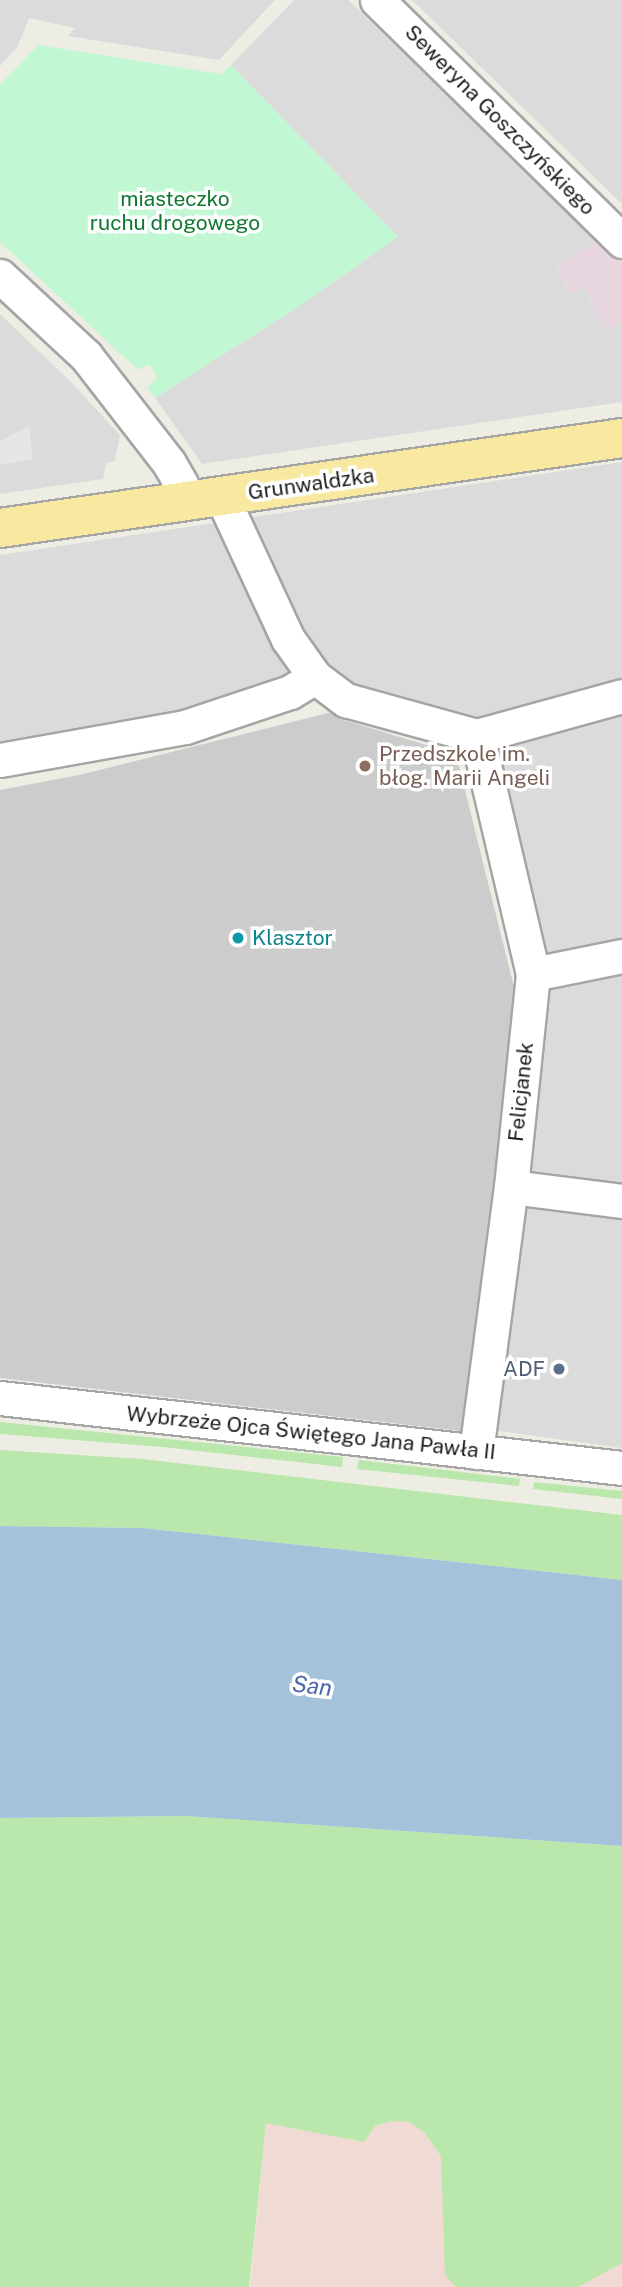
<!DOCTYPE html>
<meta charset="utf-8">
<style>
body{margin:0}
#map{position:relative;width:622px;height:2287px;overflow:hidden;background:#eeede4;font-family:"Public Sans",sans-serif}
div>[style]{position:absolute}
[style*='--x']{left:calc(var(--x)*1px);top:calc(var(--y)*1px);width:calc(var(--w)*1px);rotate:calc(var(--a)*1deg)}
.residential>*{inset:0;background:#dcdbdb}
.commercial>*{inset:0;background:#efdbd3}
.industrial>*{inset:0;background:#e7d6e0}
.religious>*{inset:0;background:#ccc}
.grass>*{inset:0;background:#bae7ab}
.park>*{inset:0;background:#c2f7d3}
.parking>*{inset:0;background:#e6e6e6}
.water>*{inset:0;background:#a6c2db}
.roads{filter:drop-shadow(2px 0 #a5a5a5) drop-shadow(-2px 0 #a5a5a5) drop-shadow(0 2px #a5a5a5) drop-shadow(0 -2px #a5a5a5)}
.minor>*{height:33px;margin:-16.5px;padding:0 16.5px;transform-origin:16.5px;border-radius:16.5px;background:#fff}
.major>*{height:38px;margin:-19px;padding:0 19px;transform-origin:19px;border-radius:19px;background:#f9e89f}
.dots>*{width:19px;height:19px;translate:-50% -50%;box-sizing:border-box;border:4px solid #fff;border-radius:50%}
span{translate:-50% -50%;white-space:nowrap;text-align:center;line-height:1.15;-webkit-text-stroke:7px #fff;paint-order:stroke}
.street-label{font-size:21px;color:#1e1e1e}
.park-label{font-size:21px;color:#0f7831}
.education-label{font-size:21px;color:#785e54}
.left{translate:0 -50%;text-align:left}
.culture-label{font-size:21px;color:#0d838f}
.service-label{font-size:21px;color:#4e5e75}
.right{translate:-100% -50%;text-align:right}
.water-label{font-size:23px;color:#4d65aa;font-style:italic}
</style>
<div id="map">
<div class="residential">
<div style="clip-path:polygon(0 0,275px 0,219px 60px,68px 36px,75px 28px,29px 18px,18px 46px,0 66px)"></div>
<div style="clip-path:polygon(294px 0,348px 0,597px 240px,556px 268px,571px 293px,583px 287px,592px 300px,605px 331px,622px 321px,622px 402px,202px 464px,155px 398px,292px 311px,398px 237px,231px 65px)"></div>
<div style="clip-path:polygon(412px 0,622px 0,622px 204px)"></div>
<div style="clip-path:polygon(0 314px,70px 381px,120px 435px,115px 461px,106px 463px,103px 479px,0 494px)"></div>
<div style="clip-path:polygon(622px 462px,622px 1448px,492px 1430px,543px 959px,484px 726px,372px 696px,330px 664px,183px 718px,0 749px,0 555px)"></div>
</div>
<div class="commercial">
<div style="clip-path:polygon(330px 2104px,622px 2142px,622px 2287px,250px 2287px,266px 2123px)"></div>
</div>
<div class="industrial">
<div style="clip-path:polygon(597px 240px,622px 263px,622px 321px,605px 331px,590px 301px,592px 299px,583px 287px,571px 293px,556px 267px)"></div>
</div>
<div class="religious">
<div style="clip-path:polygon(332px 712px,337px 718px,456px 754px,517px 999px,461px 1431px,0 1378px,0 790px,79px 775px)"></div>
</div>
<div class="grass">
<div style="clip-path:polygon(0 1422px,343px 1457px,342px 1467px,163px 1447px,0 1434px)"></div>
<div style="clip-path:polygon(0 1450px,142px 1459px,622px 1515px,622px 1580px,143px 1528px,0 1526px)"></div>
<div style="clip-path:polygon(359px 1460px,520px 1479px,519px 1486px,357px 1469px)"></div>
<div style="clip-path:polygon(534px 1482px,622px 1491px,622px 1499px,533px 1489px)"></div>
<div style="clip-path:polygon(186px 1816px,622px 1846px,622px 2263px,578px 2287px,456px 2287px,445px 2275px,441px 2156px,425px 2133px,410px 2122px,391px 2121px,375px 2126px,364px 2142px,266px 2123px,249px 2287px,0 2287px,0 1818px)"></div>
</div>
<div class="park">
<div style="clip-path:polygon(38px 45px,221px 74px,231px 65px,398px 237px,292px 311px,155px 398px,147px 387px,158px 377px,149px 364px,138px 370px,0 242px,0 85px)"></div>
</div>
<div class="parking">
<div style="clip-path:polygon(29px 426px,33px 459px,0 465px,0 441px)"></div>
</div>
<div class="water">
<div style="clip-path:polygon(0 1526px,143px 1528px,622px 1580px,622px 1846px,186px 1816px,0 1818px)"></div>
</div>
<div class="roads">
<div class="minor">
<div style="--x:377;--y:0;--w:344;--a:44.5"></div>
<div style="--x:0;--y:276;--w:117;--a:42.9"></div>
<div style="--x:86;--y:356;--w:135;--a:52.2"></div>
<div style="--x:169;--y:463;--w:24;--a:60"></div>
<div style="--x:181;--y:484;--w:17;--a:80"></div>
<div style="--x:222;--y:497;--w:157;--a:65.1"></div>
<div style="--x:288;--y:639;--w:47;--a:54.6"></div>
<div style="--x:315;--y:677;--w:39;--a:37"></div>
<div style="--x:346;--y:700;--w:136;--a:15.4"></div>
<div style="--x:477;--y:736;--w:150;--a:-15.4"></div>
<div style="--x:0;--y:760;--w:188;--a:-10.1"></div>
<div style="--x:185;--y:727;--w:111;--a:-18.4"></div>
<div style="--x:290;--y:692;--w:29;--a:-31"></div>
<div style="--x:533;--y:974;--w:91;--a:-11.4"></div>
<div style="--x:511;--y:1187;--w:112;--a:7.2"></div>
<div style="--x:0;--y:1398;--w:626;--a:6.42"></div>
<div style="--x:476;--y:1452;--w:267;--a:-82.5"></div>
<div style="--x:511;--y:1187;--w:214;--a:-84.1"></div>
<div style="--x:533;--y:974;--w:244;--a:-103.2"></div>
</div>
<div class="major">
<div style="--x:0;--y:528;--w:628;--a:-8.23"></div>
</div>
</div>
<div class="dots">
<div style="left:365px;top:766px;background:#8d6e63"></div>
<div style="left:238px;top:938px;background:#0f9aa8"></div>
<div style="left:559px;top:1369px;background:#5c6f8a"></div>
</div>
<div class="street-label">
<span style="left:500px;top:120px;rotate:45deg">Seweryna Goszczyńskiego</span>
<span style="left:311px;top:484px;rotate:-8deg">Grunwaldzka</span>
<span style="left:521px;top:1092px;rotate:-84deg">Felicjanek</span>
<span style="left:311px;top:1433px;rotate:6deg">Wybrzeże Ojca Świętego Jana Pawła II</span>
</div>
<div class="park-label">
<span style="left:175px;top:211px">miasteczko<br>ruchu drogowego</span>
</div>
<div class="education-label">
<span class="left" style="left:379px;top:766px">Przedszkole im.<br>błog. Marii Angeli</span>
</div>
<div class="culture-label">
<span class="left" style="left:252px;top:938px">Klasztor</span>
</div>
<div class="service-label">
<span class="right" style="left:545px;top:1369px">ADF</span>
</div>
<div class="water-label">
<span style="left:312px;top:1686px;rotate:7deg">San</span>
</div>
</div>
